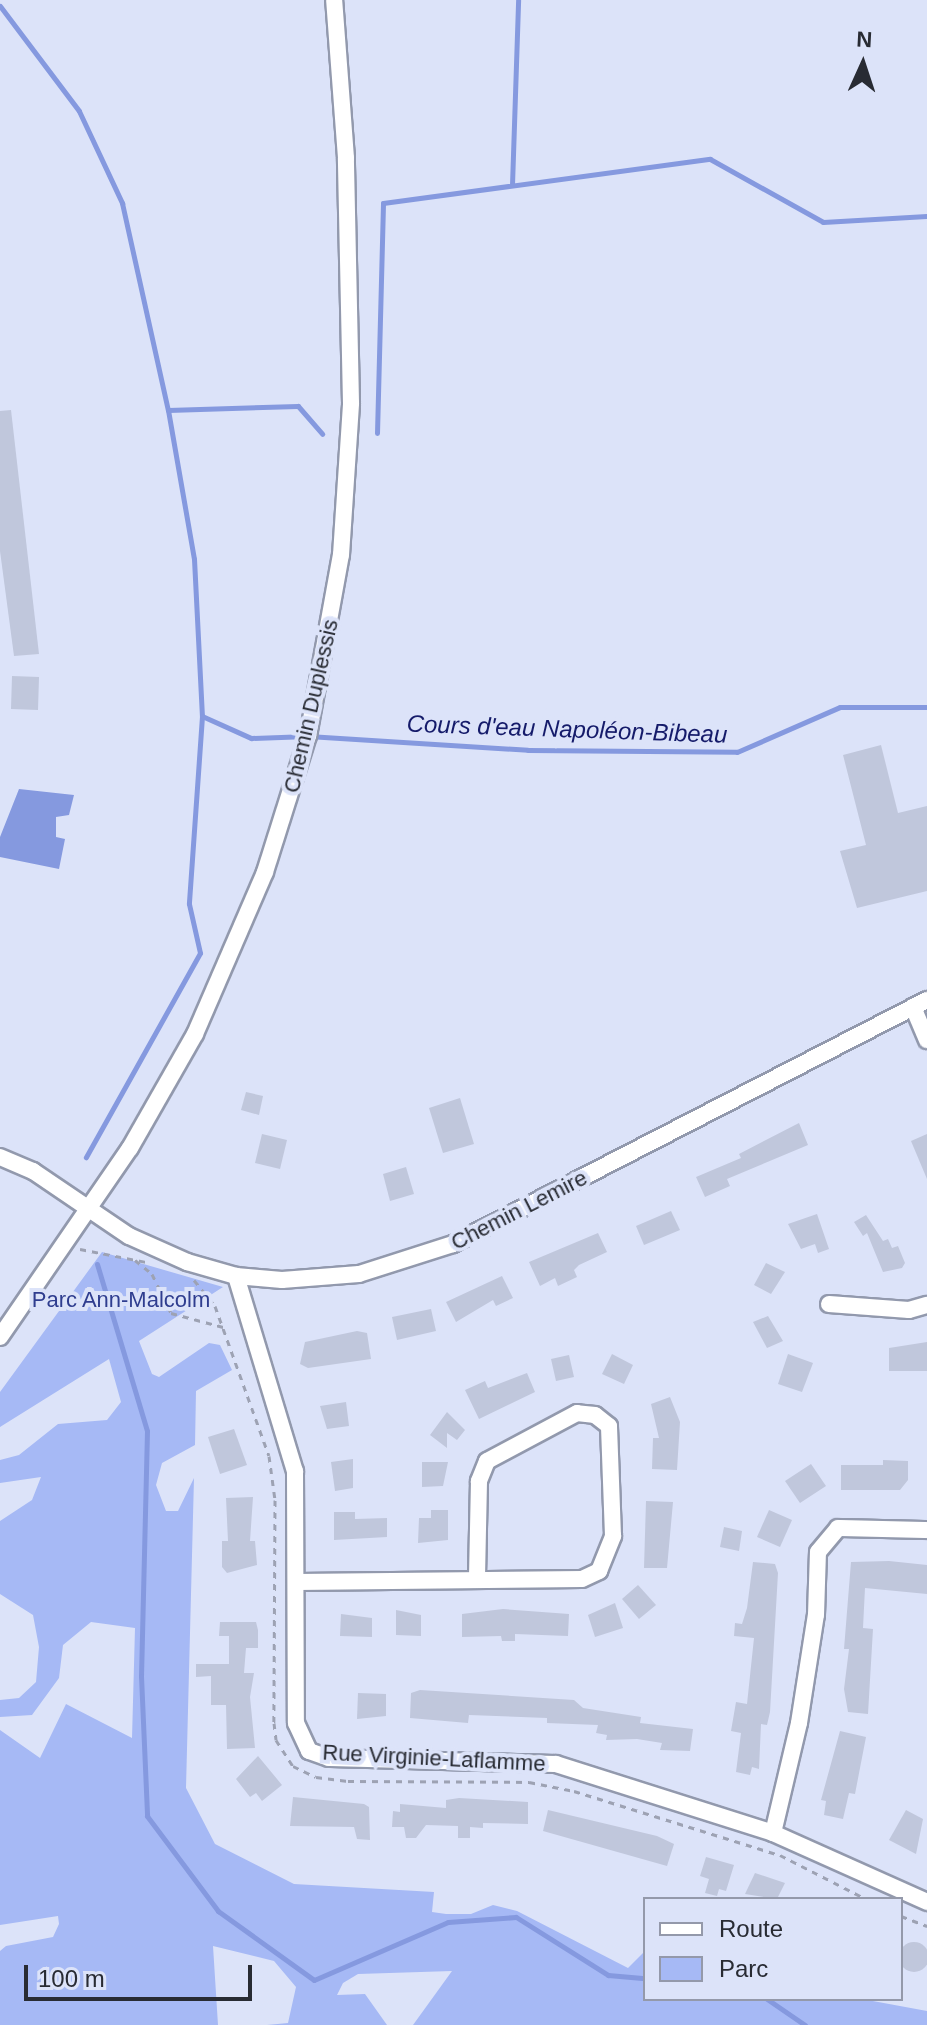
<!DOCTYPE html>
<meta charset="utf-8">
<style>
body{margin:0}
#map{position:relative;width:927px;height:2025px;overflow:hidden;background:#dce3f9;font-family:Helvetica,sans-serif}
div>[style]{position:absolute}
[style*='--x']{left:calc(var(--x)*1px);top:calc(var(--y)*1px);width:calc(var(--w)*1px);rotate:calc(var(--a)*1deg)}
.green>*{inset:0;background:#a6b9f5}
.water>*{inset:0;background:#8599df}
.stream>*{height:5px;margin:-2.5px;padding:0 2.5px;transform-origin:2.5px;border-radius:2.5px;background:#8599df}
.building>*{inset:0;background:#c0c7dc}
.round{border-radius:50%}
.path>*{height:3px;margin-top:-1.5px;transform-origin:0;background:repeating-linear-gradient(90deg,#9da2b3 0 6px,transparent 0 12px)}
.roads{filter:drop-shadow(2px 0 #9299ad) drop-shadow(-2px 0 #9299ad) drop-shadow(0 2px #9299ad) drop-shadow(0 -2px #9299ad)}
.minor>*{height:16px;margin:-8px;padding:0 8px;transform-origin:8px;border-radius:8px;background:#fff}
span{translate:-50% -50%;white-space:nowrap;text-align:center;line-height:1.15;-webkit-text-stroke:8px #dce3f9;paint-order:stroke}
.street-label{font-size:22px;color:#282b33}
.park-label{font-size:22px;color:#2f3d8f}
.water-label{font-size:24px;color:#151b6a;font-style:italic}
.legend{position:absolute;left:643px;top:1897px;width:260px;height:104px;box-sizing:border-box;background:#dce3f9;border:2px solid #9499aa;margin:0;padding:10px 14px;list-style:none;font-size:24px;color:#282b33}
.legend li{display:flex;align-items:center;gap:16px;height:40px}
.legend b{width:40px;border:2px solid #9499aa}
.north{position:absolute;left:823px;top:24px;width:80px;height:80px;-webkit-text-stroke:6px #dce3f9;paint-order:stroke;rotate:3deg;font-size:22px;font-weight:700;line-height:32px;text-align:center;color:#282b33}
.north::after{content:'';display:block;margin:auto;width:28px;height:36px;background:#282b33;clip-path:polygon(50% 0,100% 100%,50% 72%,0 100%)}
.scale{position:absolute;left:24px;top:1965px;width:228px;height:36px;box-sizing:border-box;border:4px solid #282b33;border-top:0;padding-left:10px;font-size:24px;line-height:28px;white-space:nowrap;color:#282b33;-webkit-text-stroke:6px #dce3f9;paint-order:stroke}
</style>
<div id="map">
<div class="green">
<div style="clip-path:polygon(102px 1252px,223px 1287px,139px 1341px,152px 1374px,159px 1377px,209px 1343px,220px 1345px,232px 1370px,196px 1391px,195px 1445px,162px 1463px,156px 1485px,166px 1511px,178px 1511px,194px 1478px,186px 1788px,215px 1844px,294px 1884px,434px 1892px,432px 1912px,446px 1914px,471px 1914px,493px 1905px,517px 1911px,628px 1968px,645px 1951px,645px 1999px,862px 1999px,927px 2011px,927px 2025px,413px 2025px,452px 1971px,358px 1974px,343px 1983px,337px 1995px,365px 1994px,387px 2025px,267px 2025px,288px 2023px,296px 1987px,274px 1961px,213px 1946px,218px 2025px,0 2025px,0 1951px,6px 1946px,53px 1937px,59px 1924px,58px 1916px,0 1925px,0 1730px,40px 1758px,66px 1704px,132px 1738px,135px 1628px,91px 1622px,63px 1645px,59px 1678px,32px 1715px,0 1717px,0 1700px,19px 1698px,36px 1682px,39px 1647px,33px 1615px,0 1594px,0 1521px,32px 1500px,41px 1477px,0 1483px,0 1460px,19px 1455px,58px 1424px,107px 1420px,121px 1402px,109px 1359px,0 1427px,0 1392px)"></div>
</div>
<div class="water">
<div style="clip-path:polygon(19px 789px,74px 795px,69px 815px,56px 817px,56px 837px,65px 839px,59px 869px,0 857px,0 837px)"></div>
</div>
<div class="stream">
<div style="--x:0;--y:6;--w:131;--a:53"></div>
<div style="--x:79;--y:111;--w:102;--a:64.9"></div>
<div style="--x:122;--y:203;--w:212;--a:77.5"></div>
<div style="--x:168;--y:410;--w:151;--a:80.1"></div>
<div style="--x:194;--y:559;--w:157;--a:87.1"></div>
<div style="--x:202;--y:716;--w:188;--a:94"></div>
<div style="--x:189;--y:904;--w:50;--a:77.3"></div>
<div style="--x:200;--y:953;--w:234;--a:119.2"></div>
<div style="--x:512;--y:185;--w:185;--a:-88.1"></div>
<div style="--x:168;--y:410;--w:130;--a:-1.8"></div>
<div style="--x:298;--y:406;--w:37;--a:49"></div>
<div style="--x:377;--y:433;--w:230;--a:-88.5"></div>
<div style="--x:383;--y:203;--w:330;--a:-7.7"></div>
<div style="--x:710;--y:159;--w:129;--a:29.1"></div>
<div style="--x:823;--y:222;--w:104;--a:-3.3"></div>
<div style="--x:202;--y:716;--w:54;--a:24.2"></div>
<div style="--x:251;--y:738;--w:57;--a:-2"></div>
<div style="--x:308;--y:736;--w:220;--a:3.6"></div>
<div style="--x:528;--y:750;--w:209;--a:0.5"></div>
<div style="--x:737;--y:752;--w:112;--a:-23.6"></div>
<div style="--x:840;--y:707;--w:87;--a:0"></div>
<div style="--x:97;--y:1264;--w:174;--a:73.3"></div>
<div style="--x:147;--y:1431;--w:245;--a:91.4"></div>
<div style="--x:141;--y:1676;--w:140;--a:87.5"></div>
<div style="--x:147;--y:1816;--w:119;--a:53.2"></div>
<div style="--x:218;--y:1911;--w:118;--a:35.7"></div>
<div style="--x:314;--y:1980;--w:146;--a:-23.4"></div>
<div style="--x:448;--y:1922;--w:68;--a:-4.2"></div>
<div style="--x:516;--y:1917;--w:109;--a:32.2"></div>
<div style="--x:608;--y:1975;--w:37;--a:5"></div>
<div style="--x:767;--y:1999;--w:46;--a:34.4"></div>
</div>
<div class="building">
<div style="clip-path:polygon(11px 410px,39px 654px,14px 656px,0 551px,0 411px)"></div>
<div style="clip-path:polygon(12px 676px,39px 677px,38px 710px,11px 709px)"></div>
<div style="clip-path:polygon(881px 745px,898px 813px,927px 806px,927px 891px,857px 908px,840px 851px,866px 845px,843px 755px)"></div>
<div style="clip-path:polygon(246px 1092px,263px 1096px,259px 1115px,241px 1110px)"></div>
<div style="clip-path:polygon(460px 1098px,474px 1144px,443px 1153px,429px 1108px)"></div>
<div style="clip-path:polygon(799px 1123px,808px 1145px,727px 1179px,730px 1186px,705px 1197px,696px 1177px,741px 1158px,739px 1154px)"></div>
<div style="clip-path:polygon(262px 1134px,287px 1140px,280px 1169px,255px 1163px)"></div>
<div style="clip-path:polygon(927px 1134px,927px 1179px,911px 1141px)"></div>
<div style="clip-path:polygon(406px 1167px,414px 1194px,390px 1201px,383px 1174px)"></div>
<div style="clip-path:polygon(671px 1211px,680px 1230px,644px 1245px,636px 1226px)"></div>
<div style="clip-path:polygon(817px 1214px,829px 1249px,818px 1253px,815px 1244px,801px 1249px,788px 1224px)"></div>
<div style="clip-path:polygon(866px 1215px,883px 1241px,888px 1239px,892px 1248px,898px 1246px,905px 1263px,902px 1268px,883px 1272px,867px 1233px,863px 1236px,854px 1222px)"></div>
<div style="clip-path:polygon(598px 1233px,607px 1252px,579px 1265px,574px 1270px,577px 1277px,558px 1286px,555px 1278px,540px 1286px,529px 1262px)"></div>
<div style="clip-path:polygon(766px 1263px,785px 1272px,771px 1294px,754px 1285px)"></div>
<div style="clip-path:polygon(502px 1276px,513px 1298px,496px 1306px,493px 1300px,456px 1322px,446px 1302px)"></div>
<div style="clip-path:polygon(431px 1309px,436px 1331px,397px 1340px,392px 1317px)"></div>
<div style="clip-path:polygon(768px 1316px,783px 1341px,767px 1348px,753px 1322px)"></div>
<div style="clip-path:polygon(357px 1331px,367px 1333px,371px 1359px,308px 1368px,300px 1364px,305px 1342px)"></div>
<div style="clip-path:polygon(927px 1342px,927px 1371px,889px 1371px,889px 1348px)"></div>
<div style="clip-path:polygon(612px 1354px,633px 1365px,624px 1384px,602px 1374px)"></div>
<div style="clip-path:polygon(788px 1354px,813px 1363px,802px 1392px,778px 1384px)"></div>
<div style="clip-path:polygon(569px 1355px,574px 1377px,556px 1381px,551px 1359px)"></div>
<div style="clip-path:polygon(527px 1373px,535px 1392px,479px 1419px,465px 1390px,485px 1381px,488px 1388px)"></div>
<div style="clip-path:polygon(670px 1397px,680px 1422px,677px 1470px,652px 1469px,653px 1438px,659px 1438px,651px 1404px)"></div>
<div style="clip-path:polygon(346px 1402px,349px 1426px,327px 1429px,320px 1406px)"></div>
<div style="clip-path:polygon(447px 1412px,465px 1430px,457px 1440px,447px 1433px,447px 1448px,430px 1435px)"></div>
<div style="clip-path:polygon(234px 1429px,247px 1465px,220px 1474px,208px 1437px)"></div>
<div style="clip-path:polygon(353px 1459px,353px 1488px,335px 1491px,331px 1462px)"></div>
<div style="clip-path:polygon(883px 1460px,908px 1461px,908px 1480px,900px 1490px,841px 1490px,841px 1465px,883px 1465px)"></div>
<div style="clip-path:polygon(422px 1462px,448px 1462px,443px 1486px,422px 1487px)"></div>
<div style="clip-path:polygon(811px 1464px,826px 1486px,800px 1503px,785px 1481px)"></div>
<div style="clip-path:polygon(253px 1497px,250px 1541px,255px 1541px,257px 1565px,227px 1573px,222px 1567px,222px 1541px,228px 1541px,226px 1498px)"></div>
<div style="clip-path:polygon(646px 1501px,673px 1502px,667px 1568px,644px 1568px)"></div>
<div style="clip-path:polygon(431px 1510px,448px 1510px,448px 1540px,418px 1543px,419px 1518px,431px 1518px)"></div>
<div style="clip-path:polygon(769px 1510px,792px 1520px,780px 1547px,757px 1537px)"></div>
<div style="clip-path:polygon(334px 1512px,355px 1512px,355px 1519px,387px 1518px,387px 1537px,334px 1540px)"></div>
<div style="clip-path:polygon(724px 1527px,742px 1531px,739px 1551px,720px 1547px)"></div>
<div style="clip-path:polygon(889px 1561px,927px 1565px,927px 1594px,865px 1588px,863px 1628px,873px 1629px,868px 1714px,848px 1712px,844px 1689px,849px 1649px,844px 1649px,851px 1562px)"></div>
<div style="clip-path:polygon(753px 1562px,775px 1564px,778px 1573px,770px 1712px,767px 1725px,761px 1724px,759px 1769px,752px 1767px,750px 1775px,736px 1772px,741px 1733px,731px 1731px,736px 1702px,747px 1704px,754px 1638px,734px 1636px,735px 1623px,742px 1624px,747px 1608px)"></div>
<div style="clip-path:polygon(638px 1585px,656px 1605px,639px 1619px,622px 1599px)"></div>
<div style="clip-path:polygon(615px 1603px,623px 1628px,595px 1637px,588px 1615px)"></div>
<div style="clip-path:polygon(503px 1609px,569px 1614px,568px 1636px,515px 1634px,515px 1641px,502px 1641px,501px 1636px,462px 1637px,462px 1614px)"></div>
<div style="clip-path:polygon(396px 1610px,421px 1615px,421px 1636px,396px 1635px)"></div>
<div style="clip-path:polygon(341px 1614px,372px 1618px,372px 1637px,340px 1636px)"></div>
<div style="clip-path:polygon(220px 1622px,256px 1622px,258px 1630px,258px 1648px,246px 1648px,244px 1673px,254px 1673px,250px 1697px,255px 1748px,227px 1749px,226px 1705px,211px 1705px,211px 1676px,196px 1677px,196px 1664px,229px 1664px,229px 1636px,219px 1636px)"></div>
<div style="clip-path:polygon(420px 1690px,574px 1700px,583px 1708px,641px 1717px,640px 1723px,693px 1729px,690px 1751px,660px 1750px,662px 1743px,637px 1739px,606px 1740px,607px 1735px,596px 1733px,598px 1725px,547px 1723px,547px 1718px,469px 1715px,468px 1723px,410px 1718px,411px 1693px)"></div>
<div style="clip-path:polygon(358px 1693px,386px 1694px,386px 1716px,357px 1719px)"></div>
<div style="clip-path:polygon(840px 1731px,866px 1737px,855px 1794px,849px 1793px,843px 1819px,824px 1815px,826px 1801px,821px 1800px)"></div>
<div style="clip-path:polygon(258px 1756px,282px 1785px,262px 1801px,256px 1793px,250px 1797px,236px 1779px)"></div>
<div style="clip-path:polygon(293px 1797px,364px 1804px,369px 1807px,370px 1840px,357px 1839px,354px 1827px,290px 1826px)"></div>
<div style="clip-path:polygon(459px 1798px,528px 1802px,528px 1824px,483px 1823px,483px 1828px,470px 1827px,470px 1838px,458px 1838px,458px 1826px,426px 1825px,416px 1838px,406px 1838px,404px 1827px,392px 1827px,393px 1811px,400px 1812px,400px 1804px,446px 1808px,446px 1800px)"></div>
<div style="clip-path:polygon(548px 1810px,657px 1836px,674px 1844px,667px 1866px,543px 1831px)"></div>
<div style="clip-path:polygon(906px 1810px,923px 1819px,916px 1854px,889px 1840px)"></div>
<div style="clip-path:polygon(706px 1857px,734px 1865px,726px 1891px,719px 1889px,717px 1896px,705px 1893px,709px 1879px,700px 1876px)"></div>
<div style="clip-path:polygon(755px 1873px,785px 1883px,777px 1899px,745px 1894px)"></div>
<div class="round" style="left:899px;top:1942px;width:30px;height:30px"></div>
</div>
<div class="path">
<div style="--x:80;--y:1249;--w:67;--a:11.1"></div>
<div style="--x:135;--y:1260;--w:22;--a:39"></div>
<div style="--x:152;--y:1274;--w:43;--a:64"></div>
<div style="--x:171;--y:1313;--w:54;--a:15.1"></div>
<div style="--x:194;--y:1280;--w:33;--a:51"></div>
<div style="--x:215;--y:1306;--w:159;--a:70.2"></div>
<div style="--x:269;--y:1456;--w:44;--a:82.2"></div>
<div style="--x:275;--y:1500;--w:223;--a:90.3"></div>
<div style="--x:274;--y:1723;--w:17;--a:83"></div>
<div style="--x:276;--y:1740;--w:31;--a:57"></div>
<div style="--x:293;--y:1766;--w:25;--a:26"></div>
<div style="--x:316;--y:1777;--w:32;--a:7"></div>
<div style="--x:348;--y:1781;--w:181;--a:0.3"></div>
<div style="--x:529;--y:1782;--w:46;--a:11.3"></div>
<div style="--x:574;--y:1791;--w:216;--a:17.3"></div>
<div style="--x:780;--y:1855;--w:97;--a:27.1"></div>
<div style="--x:901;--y:1916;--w:28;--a:21"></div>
</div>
<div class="roads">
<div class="minor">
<div style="--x:913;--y:1007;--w:36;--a:67"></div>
<div style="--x:0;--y:1157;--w:36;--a:23"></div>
<div style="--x:33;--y:1171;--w:116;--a:34.1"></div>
<div style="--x:129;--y:1236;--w:64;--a:24.1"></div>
<div style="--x:187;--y:1262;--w:51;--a:15.9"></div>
<div style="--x:236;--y:1276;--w:46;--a:5"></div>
<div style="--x:282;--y:1280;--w:77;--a:-4.5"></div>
<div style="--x:359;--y:1274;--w:99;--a:-17.7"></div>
<div style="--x:453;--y:1244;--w:533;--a:-27.24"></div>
<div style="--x:236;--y:1276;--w:204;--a:73.2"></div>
<div style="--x:295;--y:1471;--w:252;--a:89.8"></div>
<div style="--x:296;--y:1723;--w:31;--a:65"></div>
<div style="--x:309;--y:1751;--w:21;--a:19"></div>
<div style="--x:329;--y:1758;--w:227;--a:1.5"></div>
<div style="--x:556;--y:1764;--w:228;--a:17.6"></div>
<div style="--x:773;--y:1833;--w:169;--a:24.1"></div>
<div style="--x:829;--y:1304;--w:80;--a:4.3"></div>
<div style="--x:909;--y:1310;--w:19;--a:-16"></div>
<div style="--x:0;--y:1337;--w:229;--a:-55.5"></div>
<div style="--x:130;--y:1148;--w:131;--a:-60.3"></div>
<div style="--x:195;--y:1034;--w:176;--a:-66.6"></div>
<div style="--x:265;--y:872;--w:143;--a:-72.5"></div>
<div style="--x:308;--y:736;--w:184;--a:-79.7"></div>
<div style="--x:341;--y:555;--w:152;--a:-86.2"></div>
<div style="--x:351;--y:403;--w:245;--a:-91.2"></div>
<div style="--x:346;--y:158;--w:158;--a:-94.3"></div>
<div style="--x:297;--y:1582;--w:285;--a:-0.6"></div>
<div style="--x:582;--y:1579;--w:19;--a:-25"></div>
<div style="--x:599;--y:1571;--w:38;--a:-68"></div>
<div style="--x:613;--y:1536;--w:110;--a:-92.1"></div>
<div style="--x:609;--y:1426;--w:18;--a:-142"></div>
<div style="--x:595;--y:1415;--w:18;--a:-174"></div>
<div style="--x:577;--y:1413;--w:102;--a:151.9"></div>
<div style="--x:487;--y:1461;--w:22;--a:112"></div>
<div style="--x:479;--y:1481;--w:97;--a:91.2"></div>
<div style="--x:773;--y:1833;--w:113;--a:-76.7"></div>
<div style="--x:799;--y:1723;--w:109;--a:-81.1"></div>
<div style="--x:816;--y:1615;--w:63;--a:-88.2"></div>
<div style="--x:818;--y:1552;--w:31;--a:-50"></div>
<div style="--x:838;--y:1528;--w:89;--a:1.3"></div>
</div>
</div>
<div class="street-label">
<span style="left:311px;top:706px;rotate:-77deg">Chemin Duplessis</span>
<span style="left:519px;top:1210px;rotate:-27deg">Chemin Lemire</span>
<span style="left:434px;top:1758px;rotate:3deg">Rue Virginie-Laflamme</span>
</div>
<div class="park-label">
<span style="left:121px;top:1300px">Parc Ann-Malcolm</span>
</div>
<div class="water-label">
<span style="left:567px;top:729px;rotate:2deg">Cours d'eau Napoléon-Bibeau</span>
</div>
<ul class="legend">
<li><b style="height:10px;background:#fff"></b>Route</li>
<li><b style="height:22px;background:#a6b9f5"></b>Parc</li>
</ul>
<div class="north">N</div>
<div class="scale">100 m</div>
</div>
